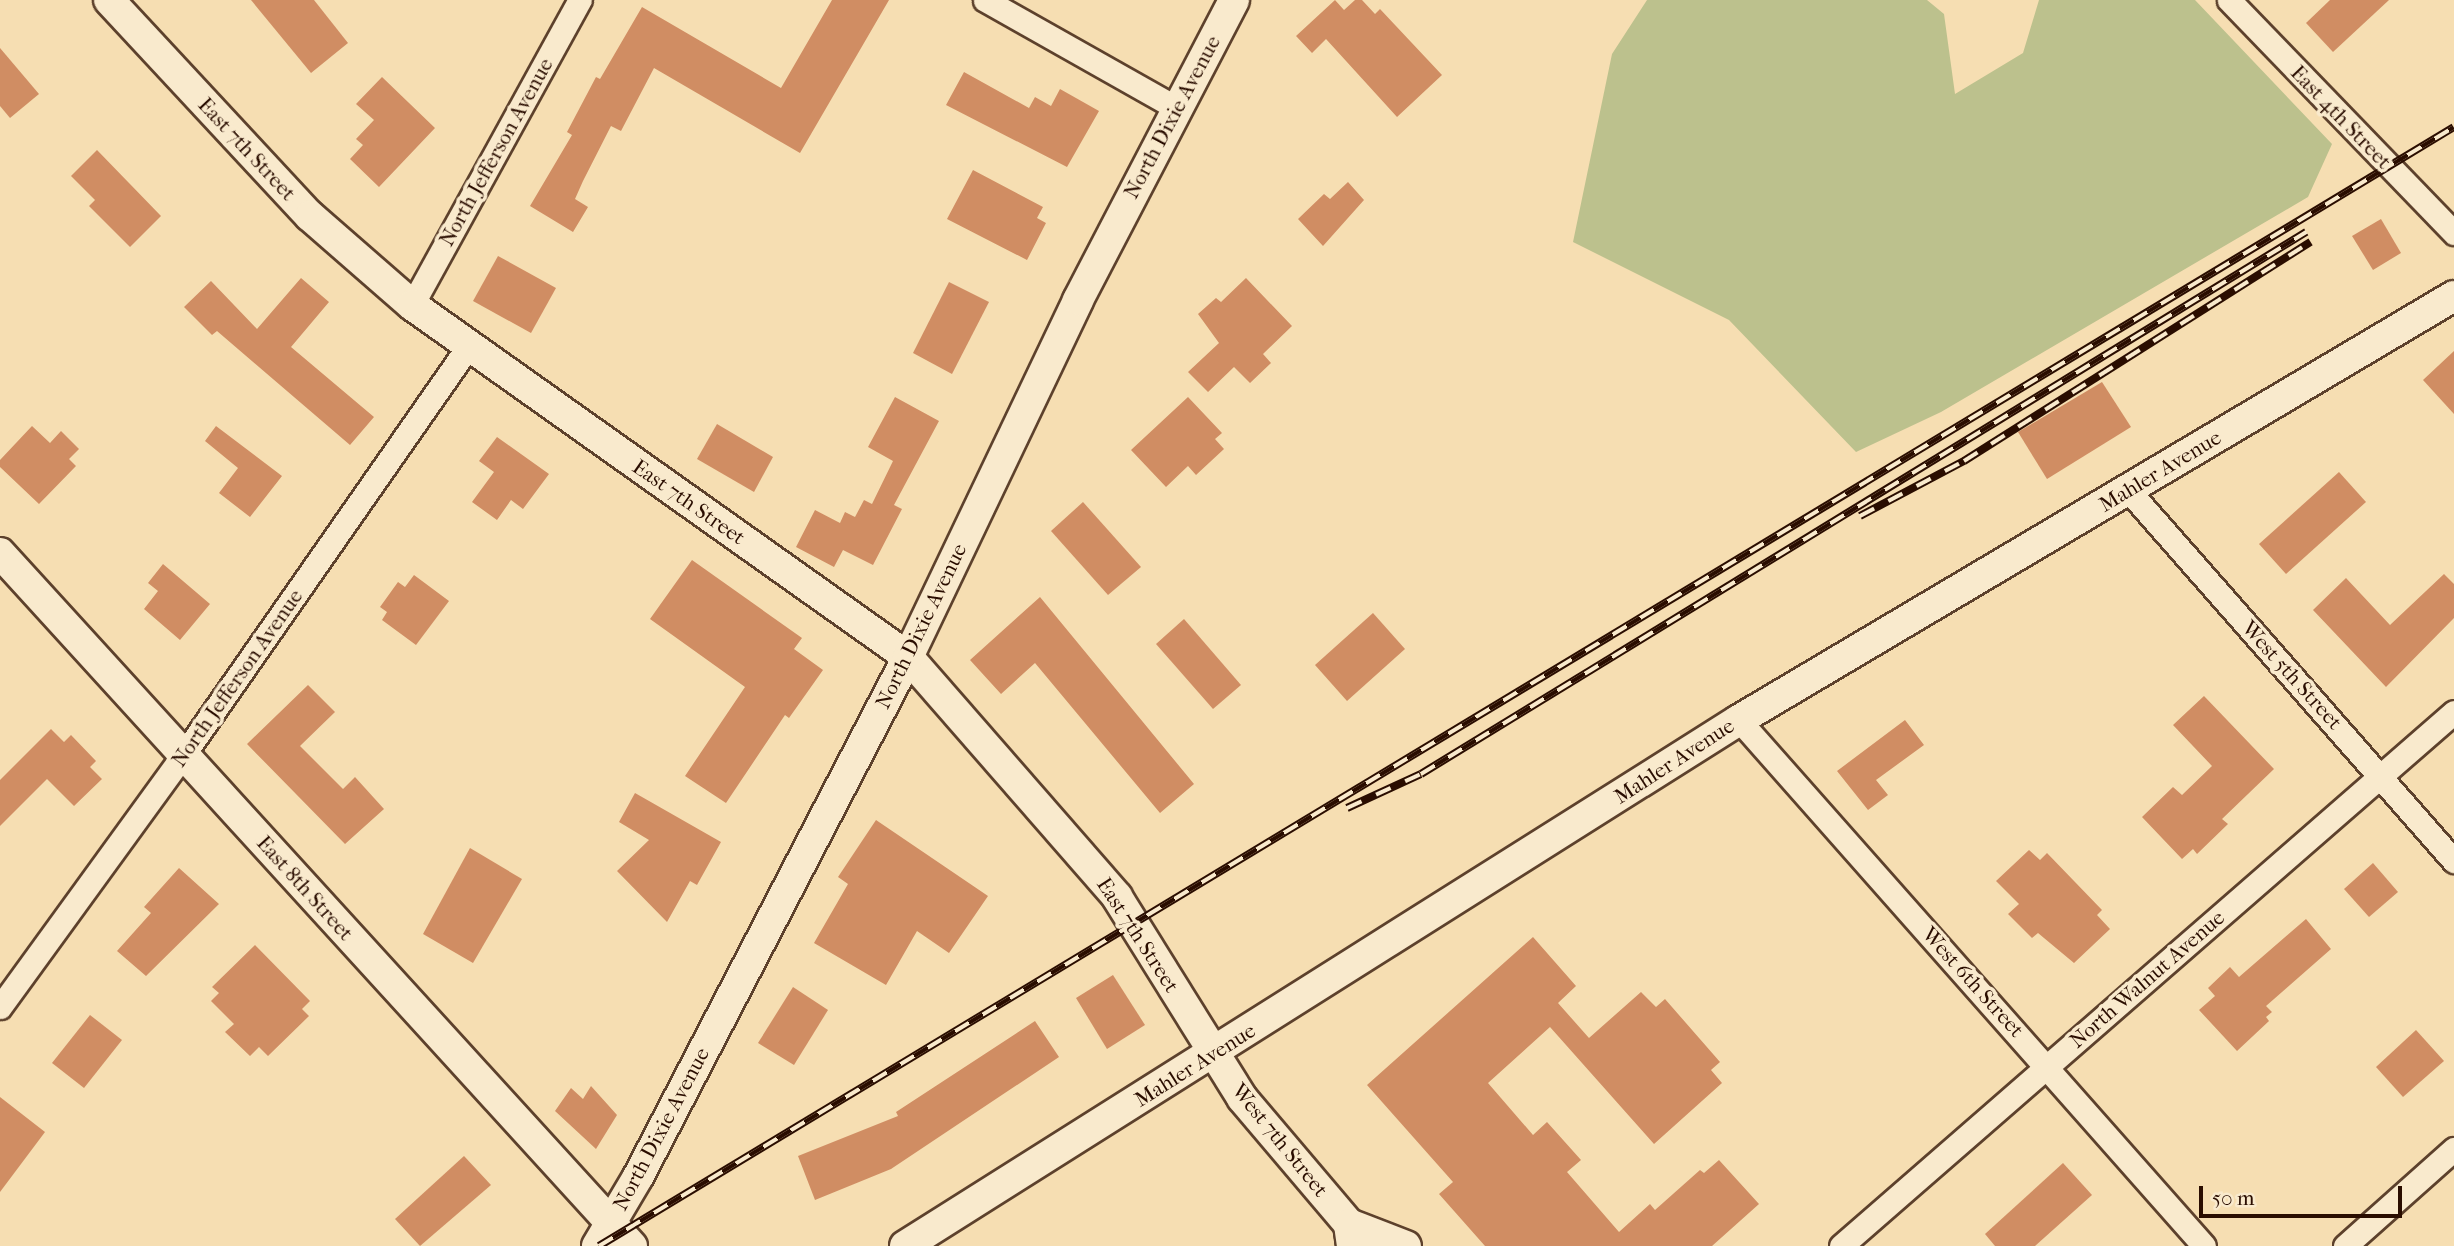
<!DOCTYPE html>
<style>
body{margin:0}
#map{position:relative;width:2454px;height:1246px;overflow:hidden;background:#f6deb2;font-family:"IM FELL French Canon",serif}
div>[style]{position:absolute}
[style*='--x']{left:calc(var(--x)*1px);top:calc(var(--y)*1px);width:calc(var(--w)*1px);rotate:calc(var(--a)*1deg)}
.green>*{inset:0;background:#bcc18d}
.building>*{inset:0;background:#d08d63}
.roads{filter:drop-shadow(2px 0 #5d412c) drop-shadow(-2px 0 #5d412c) drop-shadow(0 2px #5d412c) drop-shadow(0 -2px #5d412c)}
.minor>*{height:23px;margin:-11.5px;padding:0 11.5px;transform-origin:11.5px;border-radius:11.5px;background:#f9eacd}
.tertiary>*{height:30px;margin:-15px;padding:0 15px;transform-origin:15px;border-radius:15px;background:#f9eacd}
.rail>*{height:8px;margin-top:-4px;transform-origin:0;background:repeating-linear-gradient(90deg,#f9eacd 0 16px,#2a0d00 0 32px);box-sizing:border-box;border-block:2px solid #2a0d00}
span{translate:-50% -50%;white-space:nowrap;text-align:center;line-height:1.15;-webkit-text-stroke:7px #f9eacd;paint-order:stroke}
.street-label{font-size:21px;color:#2a0d00}
.scale{position:absolute;left:2199px;top:1186px;width:203px;height:32px;box-sizing:border-box;border:4px solid #2a0d00;border-top:0;padding-left:9px;font-size:21px;line-height:24px;white-space:nowrap;color:#2a0d00;-webkit-text-stroke:5px #f9eacd;paint-order:stroke}
</style>
<div id="map">
<div class="green">
<div style="clip-path:polygon(1647px 0,1927px 0,1944px 14px,1955px 94px,2023px 53px,2039px 0,2195px 0,2332px 144px,2308px 197px,1941px 412px,1856px 452px,1729px 320px,1573px 242px,1612px 54px)"></div>
</div>
<div class="building">
<div style="clip-path:polygon(251px 0,314px 0,348px 43px,311px 73px)"></div>
<div style="clip-path:polygon(832px 0,889px 0,800px 153px,654px 68px,621px 131px,611px 126px,583px 181px,575px 199px,588px 207px,573px 232px,530px 206px,572px 135px,567px 132px,596px 77px,600px 79px,642px 7px,781px 88px)"></div>
<div style="clip-path:polygon(1335px 0,1344px 10px,1355px 0,1362px 0,1375px 14px,1380px 9px,1442px 75px,1397px 117px,1326px 39px,1312px 53px,1296px 36px)"></div>
<div style="clip-path:polygon(2330px 0,2389px 0,2333px 52px,2306px 23px)"></div>
<div style="clip-path:polygon(0 48px,39px 94px,10px 118px,0 106px)"></div>
<div style="clip-path:polygon(964px 72px,1029px 108px,1035px 97px,1051px 106px,1060px 89px,1099px 111px,1067px 167px,946px 105px)"></div>
<div style="clip-path:polygon(382px 77px,435px 128px,379px 187px,350px 159px,363px 145px,356px 139px,374px 120px,356px 104px)"></div>
<div style="clip-path:polygon(97px 150px,161px 216px,130px 247px,89px 206px,95px 200px,71px 176px)"></div>
<div style="clip-path:polygon(973px 170px,1043px 207px,1037px 218px,1046px 223px,1027px 260px,947px 219px)"></div>
<div style="clip-path:polygon(1348px 182px,1364px 200px,1323px 246px,1298px 219px,1324px 194px,1330px 199px)"></div>
<div style="clip-path:polygon(2381px 219px,2401px 253px,2373px 270px,2352px 236px)"></div>
<div style="clip-path:polygon(498px 256px,556px 288px,531px 333px,473px 301px)"></div>
<div style="clip-path:polygon(301px 278px,329px 302px,291px 347px,374px 417px,350px 445px,217px 331px,212px 335px,184px 307px,211px 281px,257px 329px)"></div>
<div style="clip-path:polygon(1246px 278px,1292px 326px,1263px 354px,1271px 363px,1250px 383px,1234px 367px,1208px 392px,1188px 372px,1219px 343px,1198px 314px,1216px 298px,1221px 302px)"></div>
<div style="clip-path:polygon(949px 282px,989px 302px,952px 374px,913px 353px)"></div>
<div style="clip-path:polygon(2454px 351px,2454px 414px,2423px 380px)"></div>
<div style="clip-path:polygon(2102px 382px,2131px 427px,2047px 479px,2018px 432px)"></div>
<div style="clip-path:polygon(895px 397px,939px 421px,894px 505px,902px 509px,873px 565px,843px 550px,834px 567px,796px 547px,815px 510px,840px 523px,845px 512px,855px 517px,864px 500px,872px 504px,893px 461px,868px 447px)"></div>
<div style="clip-path:polygon(1188px 397px,1222px 433px,1215px 439px,1224px 449px,1196px 475px,1188px 466px,1166px 487px,1131px 450px)"></div>
<div style="clip-path:polygon(717px 424px,773px 457px,754px 492px,697px 459px)"></div>
<div style="clip-path:polygon(32px 426px,50px 443px,61px 431px,79px 449px,69px 459px,76px 466px,39px 504px,0 467px,0 460px)"></div>
<div style="clip-path:polygon(216px 426px,282px 476px,250px 517px,219px 493px,238px 468px,205px 441px)"></div>
<div style="clip-path:polygon(497px 437px,549px 474px,523px 509px,511px 500px,497px 520px,472px 502px,494px 472px,479px 461px)"></div>
<div style="clip-path:polygon(2339px 472px,2366px 502px,2286px 574px,2259px 544px)"></div>
<div style="clip-path:polygon(1083px 502px,1141px 567px,1108px 595px,1051px 531px)"></div>
<div style="clip-path:polygon(692px 560px,802px 638px,794px 649px,823px 670px,789px 718px,785px 715px,726px 803px,685px 776px,745px 687px,650px 619px)"></div>
<div style="clip-path:polygon(163px 564px,210px 604px,180px 640px,144px 609px,158px 591px,148px 583px)"></div>
<div style="clip-path:polygon(2444px 574px,2454px 584px,2454px 618px,2386px 687px,2313px 610px,2346px 578px,2390px 625px)"></div>
<div style="clip-path:polygon(414px 575px,449px 601px,416px 645px,382px 620px,387px 612px,380px 607px,398px 582px,405px 587px)"></div>
<div style="clip-path:polygon(1040px 597px,1194px 784px,1160px 813px,1035px 663px,1001px 694px,970px 660px)"></div>
<div style="clip-path:polygon(1373px 613px,1405px 649px,1347px 701px,1315px 665px)"></div>
<div style="clip-path:polygon(1184px 619px,1241px 685px,1213px 709px,1156px 644px)"></div>
<div style="clip-path:polygon(308px 685px,335px 712px,300px 746px,343px 789px,355px 777px,384px 809px,345px 844px,247px 744px)"></div>
<div style="clip-path:polygon(2204px 696px,2274px 769px,2222px 819px,2228px 824px,2197px 854px,2193px 849px,2182px 859px,2142px 817px,2173px 787px,2182px 795px,2212px 766px,2173px 725px)"></div>
<div style="clip-path:polygon(1905px 720px,1924px 745px,1876px 780px,1888px 795px,1868px 810px,1837px 771px)"></div>
<div style="clip-path:polygon(51px 729px,64px 742px,71px 735px,96px 761px,90px 767px,102px 779px,74px 806px,47px 779px,0 826px,0 780px)"></div>
<div style="clip-path:polygon(635px 793px,721px 842px,697px 885px,690px 881px,667px 922px,617px 871px,649px 840px,619px 822px)"></div>
<div style="clip-path:polygon(876px 820px,988px 896px,949px 953px,917px 931px,886px 985px,814px 943px,848px 884px,838px 877px)"></div>
<div style="clip-path:polygon(470px 848px,522px 879px,473px 963px,423px 934px)"></div>
<div style="clip-path:polygon(2029px 850px,2040px 860px,2047px 853px,2102px 910px,2097px 915px,2110px 929px,2074px 963px,2038px 933px,2032px 938px,2008px 914px,2019px 904px,1996px 881px)"></div>
<div style="clip-path:polygon(2373px 863px,2398px 892px,2369px 917px,2344px 889px)"></div>
<div style="clip-path:polygon(179px 868px,219px 904px,146px 976px,117px 951px,151px 913px,144px 907px)"></div>
<div style="clip-path:polygon(2306px 919px,2331px 949px,2266px 1006px,2272px 1012px,2266px 1017px,2269px 1021px,2237px 1051px,2199px 1010px,2215px 996px,2208px 988px,2230px 967px,2239px 977px)"></div>
<div style="clip-path:polygon(1533px 937px,1576px 986px,1558px 1003px,1589px 1038px,1641px 992px,1656px 1007px,1665px 999px,1720px 1062px,1711px 1070px,1722px 1083px,1654px 1144px,1550px 1027px,1488px 1083px,1533px 1135px,1547px 1122px,1581px 1160px,1567px 1172px,1619px 1232px,1650px 1204px,1655px 1210px,1700px 1170px,1704px 1173px,1719px 1160px,1759px 1204px,1712px 1246px,1485px 1246px,1439px 1194px,1453px 1182px,1367px 1085px)"></div>
<div style="clip-path:polygon(255px 945px,310px 1001px,302px 1009px,309px 1016px,268px 1056px,259px 1047px,250px 1056px,225px 1032px,234px 1024px,211px 1001px,219px 993px,212px 987px)"></div>
<div style="clip-path:polygon(1113px 975px,1145px 1025px,1107px 1049px,1076px 998px)"></div>
<div style="clip-path:polygon(793px 987px,828px 1010px,794px 1065px,758px 1043px)"></div>
<div style="clip-path:polygon(90px 1015px,122px 1040px,84px 1088px,52px 1063px)"></div>
<div style="clip-path:polygon(1035px 1021px,1059px 1057px,891px 1169px,815px 1200px,798px 1156px,898px 1116px,896px 1112px)"></div>
<div style="clip-path:polygon(2416px 1030px,2444px 1061px,2403px 1097px,2376px 1067px)"></div>
<div style="clip-path:polygon(591px 1086px,617px 1115px,596px 1149px,555px 1111px,571px 1088px,583px 1099px)"></div>
<div style="clip-path:polygon(0 1097px,45px 1132px,0 1192px)"></div>
<div style="clip-path:polygon(464px 1156px,491px 1185px,420px 1246px,395px 1219px)"></div>
<div style="clip-path:polygon(2063px 1163px,2092px 1195px,2035px 1246px,1995px 1246px,1985px 1234px)"></div>
</div>
<div class="roads">
<div class="minor">
<div style="--x:985;--y:0;--w:218;--a:29.4"></div>
<div style="--x:2229;--y:0;--w:324;--a:46"></div>
<div style="--x:412;--y:305;--w:348;--a:-61.2"></div>
<div style="--x:2128;--y:490;--w:494;--a:48.7"></div>
<div style="--x:1739;--y:720;--w:702;--a:48.52"></div>
<div style="--x:0;--y:1007;--w:313;--a:-54"></div>
<div style="--x:184;--y:754;--w:498;--a:-55.1"></div>
<div style="--x:1841;--y:1246;--w:813;--a:-41.06"></div>
<div style="--x:2345;--y:1246;--w:146;--a:-41.7"></div>
</div>
<div class="tertiary">
<div style="--x:109;--y:0;--w:295;--a:47.1"></div>
<div style="--x:310;--y:216;--w:135;--a:41.1"></div>
<div style="--x:412;--y:305;--w:608;--a:35.36"></div>
<div style="--x:908;--y:657;--w:318;--a:48.9"></div>
<div style="--x:1117;--y:897;--w:237;--a:58.1"></div>
<div style="--x:1242;--y:1098;--w:165;--a:49.7"></div>
<div style="--x:0;--y:553;--w:938;--a:47.64"></div>
<div style="--x:597;--y:1246;--w:80;--a:-59.3"></div>
<div style="--x:638;--y:1177;--w:586;--a:-62.56"></div>
<div style="--x:908;--y:657;--w:395;--a:-64.5"></div>
<div style="--x:1078;--y:300;--w:338;--a:-62.5"></div>
<div style="--x:905;--y:1246;--w:986;--a:-32.24"></div>
<div style="--x:1739;--y:720;--w:831;--a:-30.67"></div>
<div style="--x:1352;--y:1246;--w:22;--a:-98"></div>
<div style="--x:1349;--y:1224;--w:61;--a:21.1"></div>
</div>
</div>
<div class="rail">
<div style="--x:1860;--y:516;--w:118;--a:-27.9"></div>
<div style="--x:1964;--y:461;--w:410;--a:-32.3"></div>
<div style="--x:1347;--y:808;--w:81;--a:-24.7"></div>
<div style="--x:1421;--y:774;--w:1038;--a:-31.48"></div>
<div style="--x:599;--y:1246;--w:2166;--a:-31.1"></div>
</div>
<div class="street-label">
<span style="left:1172px;top:117px;rotate:-62deg">North Dixie Avenue</span>
<span style="left:2341px;top:117px;rotate:46deg">East 4th Street</span>
<span style="left:247px;top:149px;rotate:47deg">East 7th Street</span>
<span style="left:496px;top:152px;rotate:-61deg">North Jefferson Avenue</span>
<span style="left:2160px;top:471px;rotate:-31deg">Mahler Avenue</span>
<span style="left:689px;top:502px;rotate:35deg">East 7th Street</span>
<span style="left:921px;top:626px;rotate:-64deg">North Dixie Avenue</span>
<span style="left:2292px;top:675px;rotate:48deg">West 5th Street</span>
<span style="left:237px;top:678px;rotate:-55deg">North Jefferson Avenue</span>
<span style="left:1674px;top:761px;rotate:-33deg">Mahler Avenue</span>
<span style="left:305px;top:888px;rotate:48deg">East 8th Street</span>
<span style="left:1138px;top:935px;rotate:57deg">East 7th Street</span>
<span style="left:2147px;top:979px;rotate:-41deg">North Walnut Avenue</span>
<span style="left:1973px;top:982px;rotate:48deg">West 6th Street</span>
<span style="left:1195px;top:1065px;rotate:-32deg">Mahler Avenue</span>
<span style="left:661px;top:1129px;rotate:-62deg">North Dixie Avenue</span>
<span style="left:1280px;top:1140px;rotate:51deg">West 7th Street</span>
</div>
<div class="scale">50 m</div>
</div>
